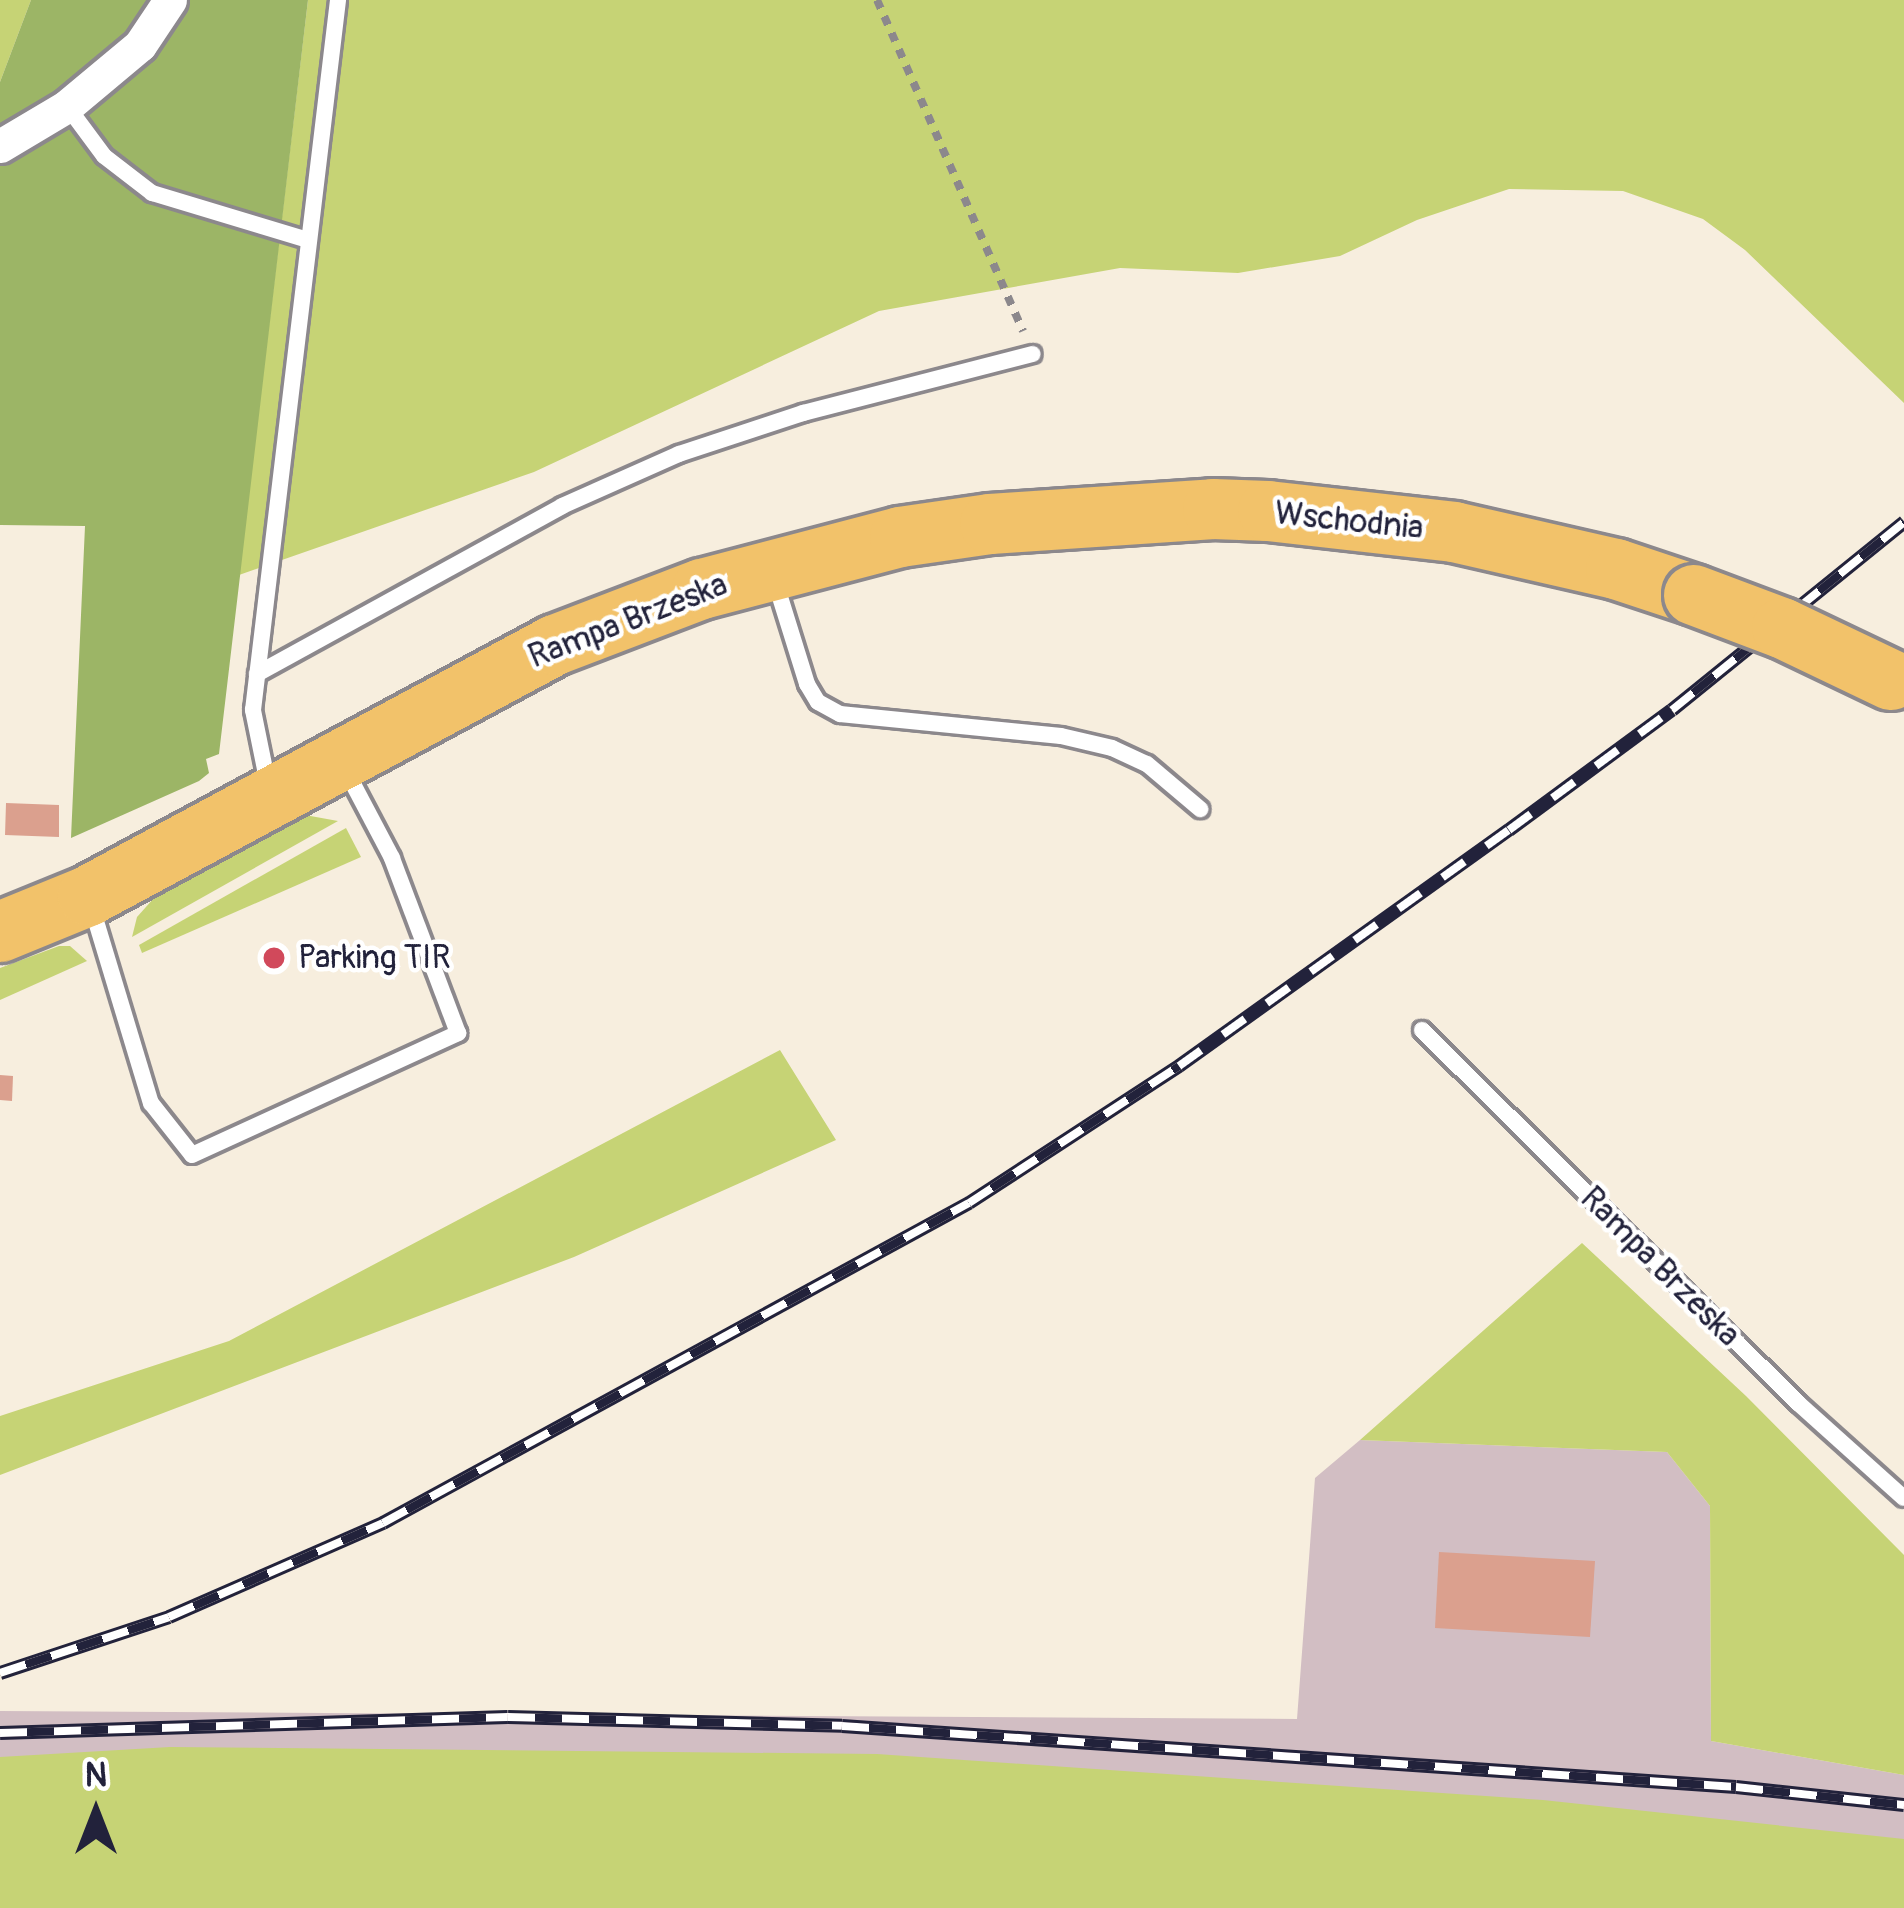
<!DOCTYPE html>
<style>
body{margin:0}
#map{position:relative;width:1904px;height:1908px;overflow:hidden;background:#f7eede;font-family:Pangolin,sans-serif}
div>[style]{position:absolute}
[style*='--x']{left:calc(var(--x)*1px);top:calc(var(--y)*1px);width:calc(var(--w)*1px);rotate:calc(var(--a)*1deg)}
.industrial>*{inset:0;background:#d2bec3}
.green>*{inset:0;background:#c6d375}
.forest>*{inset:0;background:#9cb566}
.building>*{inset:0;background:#dba08e}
.path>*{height:8px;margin-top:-4px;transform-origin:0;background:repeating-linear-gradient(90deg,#8c888c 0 9px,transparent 0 18px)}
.roads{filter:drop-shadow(3px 0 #8c888c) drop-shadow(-3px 0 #8c888c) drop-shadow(0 3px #8c888c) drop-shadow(0 -3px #8c888c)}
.lane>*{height:16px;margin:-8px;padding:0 8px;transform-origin:8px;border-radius:8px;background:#fff}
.street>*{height:33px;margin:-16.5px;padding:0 16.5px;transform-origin:16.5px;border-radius:16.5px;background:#fff}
.highway>*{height:60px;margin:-30px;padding:0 30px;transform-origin:30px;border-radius:30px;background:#f2c26a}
.rail>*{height:14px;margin-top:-7px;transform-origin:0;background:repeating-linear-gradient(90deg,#fff 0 27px,#22223b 0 54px);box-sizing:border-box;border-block:3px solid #22223b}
.bridges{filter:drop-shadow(3px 0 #8c888c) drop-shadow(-3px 0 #8c888c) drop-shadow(0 3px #8c888c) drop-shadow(0 -3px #8c888c)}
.highway-bridge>*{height:60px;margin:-30px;padding:0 30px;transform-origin:30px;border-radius:30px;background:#f2c26a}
.dots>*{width:33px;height:33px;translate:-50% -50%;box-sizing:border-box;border:6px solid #fff;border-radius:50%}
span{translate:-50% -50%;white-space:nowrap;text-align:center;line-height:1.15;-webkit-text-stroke:9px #fff;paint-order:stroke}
.street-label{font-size:33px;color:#22223b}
.poi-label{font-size:33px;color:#22223b}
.left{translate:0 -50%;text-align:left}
.north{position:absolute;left:36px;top:1752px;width:120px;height:120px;-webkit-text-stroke:9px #fff;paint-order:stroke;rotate:0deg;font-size:33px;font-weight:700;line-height:48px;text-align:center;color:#22223b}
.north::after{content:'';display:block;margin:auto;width:42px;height:54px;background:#22223b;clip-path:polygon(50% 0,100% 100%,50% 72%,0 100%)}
</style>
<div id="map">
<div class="industrial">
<div style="clip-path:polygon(1360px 1440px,1667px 1452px,1710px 1506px,1711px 1741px,1904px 1775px,1904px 1908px,0 1908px,0 1711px,1297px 1719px,1315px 1478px)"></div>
</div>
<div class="green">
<div style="clip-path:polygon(0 0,31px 0,0 82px)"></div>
<div style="clip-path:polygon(308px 0,1904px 0,1904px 403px,1745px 250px,1703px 219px,1623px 191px,1509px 189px,1417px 220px,1340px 256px,1238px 273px,1120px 268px,879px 311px,534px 472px,239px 575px)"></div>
<div style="clip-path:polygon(294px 813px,338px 821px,132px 937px,137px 917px,154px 898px)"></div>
<div style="clip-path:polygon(346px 828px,361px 857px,142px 953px,139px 945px)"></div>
<div style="clip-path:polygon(59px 946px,70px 946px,87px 961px,0 1000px,0 968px)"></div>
<div style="clip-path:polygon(780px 1050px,836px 1140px,574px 1257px,0 1475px,0 1416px,229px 1341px)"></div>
<div style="clip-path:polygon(1582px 1243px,1746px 1396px,1904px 1555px,1904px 1775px,1711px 1741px,1710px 1506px,1667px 1452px,1360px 1440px)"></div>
<div style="clip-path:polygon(170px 1747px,877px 1754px,1543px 1800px,1904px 1839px,1904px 1908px,0 1908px,0 1757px)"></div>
</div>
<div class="forest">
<div style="clip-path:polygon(31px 0,308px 0,219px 754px,206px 759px,209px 773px,199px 781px,71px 838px,85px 526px,0 525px,0 82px)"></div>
</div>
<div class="building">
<div style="clip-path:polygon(6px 803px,59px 805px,59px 837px,5px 835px)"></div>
<div style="clip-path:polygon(0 1075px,13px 1076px,12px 1101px,0 1100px)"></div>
<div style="clip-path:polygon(1439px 1552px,1595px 1561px,1590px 1637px,1435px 1628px)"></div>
</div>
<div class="path">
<div style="--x:877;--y:0;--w:362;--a:66.2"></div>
</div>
<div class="roads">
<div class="lane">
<div style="--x:67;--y:106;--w:62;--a:53.5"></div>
<div style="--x:104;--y:156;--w:61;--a:37.6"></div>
<div style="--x:152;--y:193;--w:163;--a:16.8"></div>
<div style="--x:775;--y:581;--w:108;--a:72.7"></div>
<div style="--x:807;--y:684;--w:21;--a:59"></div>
<div style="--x:818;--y:702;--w:25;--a:29"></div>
<div style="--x:840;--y:714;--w:222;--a:5.7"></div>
<div style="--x:1061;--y:736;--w:52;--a:13.2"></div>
<div style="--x:1112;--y:748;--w:38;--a:25"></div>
<div style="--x:1147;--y:764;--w:70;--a:40.3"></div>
<div style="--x:257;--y:674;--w:348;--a:-28.8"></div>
<div style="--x:562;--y:506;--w:128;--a:-24"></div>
<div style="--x:679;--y:454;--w:131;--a:-18.3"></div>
<div style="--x:803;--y:413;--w:237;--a:-14.4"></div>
<div style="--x:268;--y:784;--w:76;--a:-101.5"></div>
<div style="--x:253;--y:710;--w:715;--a:-83.17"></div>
<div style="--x:92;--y:908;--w:204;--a:73.2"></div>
<div style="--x:151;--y:1103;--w:66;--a:51.7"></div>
<div style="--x:192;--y:1155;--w:293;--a:-24.6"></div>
<div style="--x:458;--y:1033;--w:187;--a:-110.7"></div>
<div style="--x:392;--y:858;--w:101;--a:-117.8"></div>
<div style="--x:1422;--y:1030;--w:530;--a:44.77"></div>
<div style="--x:1798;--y:1403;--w:142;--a:41.9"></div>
</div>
<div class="street">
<div style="--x:0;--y:146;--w:78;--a:-30.8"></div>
<div style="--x:67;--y:106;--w:95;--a:-39.9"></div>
<div style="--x:140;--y:45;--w:54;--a:-56.3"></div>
</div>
<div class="highway">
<div style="--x:0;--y:932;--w:95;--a:-22.2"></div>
<div style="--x:88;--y:896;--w:530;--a:-28.26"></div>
<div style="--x:555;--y:645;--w:157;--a:-20.9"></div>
<div style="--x:702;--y:589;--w:205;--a:-14.7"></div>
<div style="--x:900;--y:537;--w:91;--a:-8.2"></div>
<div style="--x:990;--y:524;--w:224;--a:-3.8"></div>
<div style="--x:1213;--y:509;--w:55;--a:2.1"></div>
<div style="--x:1268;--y:511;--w:187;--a:6.4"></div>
<div style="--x:1454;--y:532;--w:166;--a:12.9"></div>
<div style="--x:1616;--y:569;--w:82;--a:18.4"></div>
</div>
</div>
<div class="rail">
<div style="--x:0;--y:1673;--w:178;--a:-18.3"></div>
<div style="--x:169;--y:1617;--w:234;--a:-23.7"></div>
<div style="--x:383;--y:1523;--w:668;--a:-28.64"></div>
<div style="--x:969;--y:1203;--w:251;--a:-33.1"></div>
<div style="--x:1179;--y:1066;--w:406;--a:-35.6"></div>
<div style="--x:1509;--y:830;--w:202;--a:-36.4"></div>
<div style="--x:1672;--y:710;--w:299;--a:-39"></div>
<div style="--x:0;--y:1733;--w:508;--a:-1.8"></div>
<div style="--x:508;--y:1717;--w:334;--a:1.5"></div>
<div style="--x:842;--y:1726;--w:896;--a:3.9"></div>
<div style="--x:1736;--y:1787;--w:169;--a:6.1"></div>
</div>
<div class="bridges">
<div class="highway-bridge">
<div style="--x:1694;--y:595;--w:94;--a:20.6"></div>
<div style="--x:1782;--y:628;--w:121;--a:25.5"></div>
</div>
</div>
<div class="dots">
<div style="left:274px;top:958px;background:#d1495b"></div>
</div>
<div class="street-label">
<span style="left:1349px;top:521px;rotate:6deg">Wschodnia</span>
<span style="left:628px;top:621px;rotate:-21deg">Rampa Brzeska</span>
<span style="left:1660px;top:1267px;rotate:45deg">Rampa Brzeska</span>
</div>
<div class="poi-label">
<span class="left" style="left:298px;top:958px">Parking TIR</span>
</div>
<div class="north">N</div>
</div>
